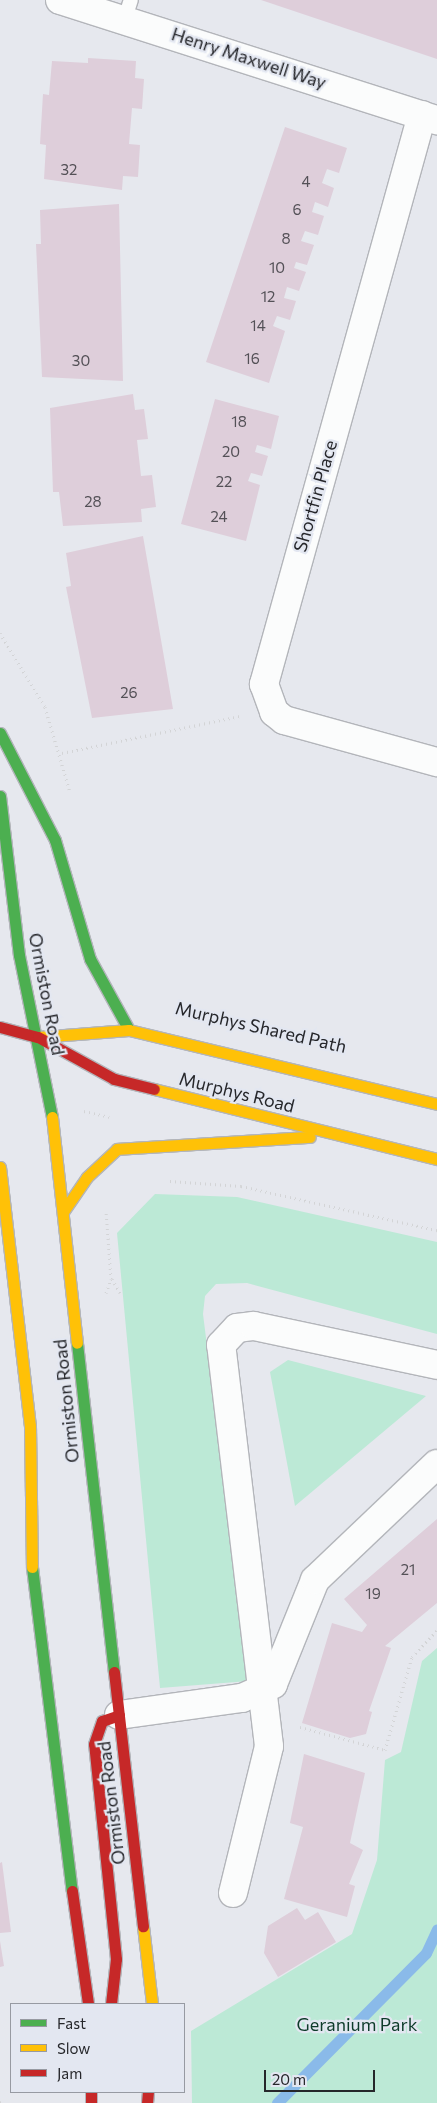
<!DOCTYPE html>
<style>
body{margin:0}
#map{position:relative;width:437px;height:2103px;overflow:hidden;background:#e6e8ee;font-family:Commissioner,sans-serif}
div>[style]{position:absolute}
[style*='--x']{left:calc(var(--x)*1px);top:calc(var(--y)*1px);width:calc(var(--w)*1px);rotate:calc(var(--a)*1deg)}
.green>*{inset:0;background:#bce9d6}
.stream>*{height:11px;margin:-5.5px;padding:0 5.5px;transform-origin:5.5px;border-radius:5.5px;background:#8abae9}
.building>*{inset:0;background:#deceda}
.path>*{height:3px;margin-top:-1.5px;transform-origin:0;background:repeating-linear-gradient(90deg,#d3d4d6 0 1px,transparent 0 5px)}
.roads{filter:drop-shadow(1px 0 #b3b5ba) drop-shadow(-1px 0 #b3b5ba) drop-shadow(0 1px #b3b5ba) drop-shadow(0 -1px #b3b5ba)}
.lane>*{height:14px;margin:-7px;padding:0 7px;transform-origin:7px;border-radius:7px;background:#fbfcfc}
.street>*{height:28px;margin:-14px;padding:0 14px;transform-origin:14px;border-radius:14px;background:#fbfcfc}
.fast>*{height:11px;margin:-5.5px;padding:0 5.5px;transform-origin:5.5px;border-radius:5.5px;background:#4caf50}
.slow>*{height:11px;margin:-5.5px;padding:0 5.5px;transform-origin:5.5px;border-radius:5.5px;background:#ffc107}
.jam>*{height:11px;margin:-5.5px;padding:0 5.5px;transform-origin:5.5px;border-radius:5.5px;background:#c62828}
span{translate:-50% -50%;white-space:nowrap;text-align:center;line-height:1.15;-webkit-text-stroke:4.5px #e3e7f1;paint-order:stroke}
.number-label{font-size:15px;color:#545157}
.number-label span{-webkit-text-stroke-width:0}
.street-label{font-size:18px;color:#26272b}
.park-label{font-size:18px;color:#0d3b29}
.legend{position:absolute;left:10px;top:2003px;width:175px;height:90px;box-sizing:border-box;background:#e3e7f1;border:1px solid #979aa2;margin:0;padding:6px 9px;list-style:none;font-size:15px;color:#26272b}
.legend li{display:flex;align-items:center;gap:10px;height:25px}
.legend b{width:25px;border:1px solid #979aa2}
.scale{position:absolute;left:264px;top:2070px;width:111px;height:22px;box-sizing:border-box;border:2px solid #26272b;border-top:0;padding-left:6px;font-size:15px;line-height:18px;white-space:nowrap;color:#26272b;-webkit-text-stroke:4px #e3e7f1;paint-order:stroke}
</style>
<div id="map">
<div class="green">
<div style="clip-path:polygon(155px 1194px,237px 1197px,437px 1242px,437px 1334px,247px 1283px,216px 1284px,205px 1296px,203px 1314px,249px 1681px,160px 1688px,117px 1233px)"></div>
<div style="clip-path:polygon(288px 1360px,426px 1396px,295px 1506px,270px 1372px)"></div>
<div style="clip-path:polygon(437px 1648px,437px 2103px,192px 2103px,191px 2031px,352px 1934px,377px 1860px,385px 1760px,401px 1752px,422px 1661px)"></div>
</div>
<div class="stream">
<div style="--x:277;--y:2103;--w:211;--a:-45.2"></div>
<div style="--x:426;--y:1953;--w:26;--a:-65"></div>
</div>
<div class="building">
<div style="clip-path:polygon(261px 0,437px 0,437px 59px)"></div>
<div style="clip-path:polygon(88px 58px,136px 61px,135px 78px,144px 79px,142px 109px,132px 108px,129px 144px,140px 145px,138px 177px,123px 176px,122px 190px,44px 179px,46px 145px,40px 144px,43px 94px,49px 95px,52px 61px,88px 63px)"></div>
<div style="clip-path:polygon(285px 127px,347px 148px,339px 173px,327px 169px,322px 183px,334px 188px,328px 207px,315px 202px,312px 212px,324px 216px,318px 235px,305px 231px,301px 241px,314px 245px,307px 265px,296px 262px,294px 268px,306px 272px,299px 291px,287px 287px,284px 298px,296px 301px,290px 320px,277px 316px,273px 326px,285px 331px,269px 383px,206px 362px)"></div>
<div style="clip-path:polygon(119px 204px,123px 381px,42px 377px,36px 244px,41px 244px,40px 210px)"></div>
<div style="clip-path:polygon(133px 394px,135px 410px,144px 409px,148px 439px,137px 440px,141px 476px,152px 475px,156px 507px,141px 509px,142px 522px,63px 526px,59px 492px,53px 492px,50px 408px)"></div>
<div style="clip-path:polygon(215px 399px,279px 416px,271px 449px,257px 445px,255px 452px,268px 456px,262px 476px,251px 473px,248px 481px,260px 485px,246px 541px,181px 524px)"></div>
<div style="clip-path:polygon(143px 536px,173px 709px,92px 718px,66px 587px,71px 586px,66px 553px)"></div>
<div style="clip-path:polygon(437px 1519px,437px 1603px,385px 1646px,391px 1648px,369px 1711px,372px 1712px,366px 1734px,350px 1738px,302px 1723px,332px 1623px,362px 1632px,367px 1625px,344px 1599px)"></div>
<div style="clip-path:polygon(304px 1754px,365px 1773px,350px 1843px,363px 1850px,349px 1884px,355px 1886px,347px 1917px,284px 1899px,303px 1827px,290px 1823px)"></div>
<div style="clip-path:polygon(2px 1862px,11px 1932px,0 1933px,0 1863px)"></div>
<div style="clip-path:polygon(297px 1908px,305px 1920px,318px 1912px,336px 1942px,278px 1977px,264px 1953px,268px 1926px)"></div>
<div style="clip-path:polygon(0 1941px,4px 1966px,0 1967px)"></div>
</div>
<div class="path">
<div style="--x:0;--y:633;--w:87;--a:58.7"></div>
<div style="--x:45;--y:707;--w:89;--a:73.6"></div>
<div style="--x:62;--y:753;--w:182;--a:-11.7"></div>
<div style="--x:84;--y:1111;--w:26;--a:13"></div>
<div style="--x:170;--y:1181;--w:71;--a:4"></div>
<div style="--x:241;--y:1186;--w:201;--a:12.7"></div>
<div style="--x:112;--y:1279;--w:16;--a:60"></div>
<div style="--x:106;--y:1293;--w:15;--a:-70"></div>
<div style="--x:111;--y:1279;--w:68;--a:-94.2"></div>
<div style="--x:300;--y:1727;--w:88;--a:15.1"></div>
<div style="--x:385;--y:1750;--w:97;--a:-73.8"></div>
<div style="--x:412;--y:1657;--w:37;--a:-47"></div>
<div style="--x:0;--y:2102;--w:4;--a:14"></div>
</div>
<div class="roads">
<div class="lane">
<div style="--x:125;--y:18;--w:19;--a:-72"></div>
</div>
<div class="street">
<div style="--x:60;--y:0;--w:396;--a:17.7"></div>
<div style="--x:422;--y:115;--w:591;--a:105.52"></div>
<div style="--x:264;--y:684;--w:30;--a:70"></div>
<div style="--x:274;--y:712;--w:13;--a:39"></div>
<div style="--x:284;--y:720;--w:159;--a:15.4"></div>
<div style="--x:119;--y:1715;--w:124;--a:-7.9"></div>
<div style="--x:242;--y:1698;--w:34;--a:-24"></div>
<div style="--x:273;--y:1684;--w:112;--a:-68"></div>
<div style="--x:315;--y:1580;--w:168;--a:-43.6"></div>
<div style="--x:233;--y:1893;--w:151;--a:-76.2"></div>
<div style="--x:269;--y:1746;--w:404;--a:-96.8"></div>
<div style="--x:221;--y:1345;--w:23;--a:-47"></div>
<div style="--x:237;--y:1328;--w:17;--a:-7"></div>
<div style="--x:254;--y:1326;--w:187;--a:12"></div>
</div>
<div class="fast">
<div style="--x:0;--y:733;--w:120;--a:62.8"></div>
<div style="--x:55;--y:840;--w:124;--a:73.6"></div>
<div style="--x:90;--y:959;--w:81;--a:61.2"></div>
<div style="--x:0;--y:796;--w:160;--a:83.2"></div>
<div style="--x:19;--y:955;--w:165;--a:78.5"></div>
<div style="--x:77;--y:1343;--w:331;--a:83.6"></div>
<div style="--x:32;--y:1567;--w:326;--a:83"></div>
</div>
<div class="slow">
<div style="--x:38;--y:1037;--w:91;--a:-4.4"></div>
<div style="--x:129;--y:1030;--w:317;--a:13.5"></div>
<div style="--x:154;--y:1089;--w:292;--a:13.9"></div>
<div style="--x:52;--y:1117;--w:227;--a:83.7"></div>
<div style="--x:0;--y:1167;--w:261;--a:83.4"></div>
<div style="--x:30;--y:1426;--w:141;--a:89.2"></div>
<div style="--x:63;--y:1212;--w:42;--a:-55.6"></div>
<div style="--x:87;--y:1177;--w:41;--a:-43"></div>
<div style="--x:117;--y:1149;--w:193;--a:-3.6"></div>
<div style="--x:143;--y:1926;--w:79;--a:83.4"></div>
</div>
<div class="jam">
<div style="--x:0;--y:1027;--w:39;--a:15"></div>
<div style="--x:38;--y:1037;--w:87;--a:28.9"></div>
<div style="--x:114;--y:1079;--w:41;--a:14"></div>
<div style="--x:114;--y:1672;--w:256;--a:83.5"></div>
<div style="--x:72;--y:1891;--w:114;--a:81.9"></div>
<div style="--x:111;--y:2004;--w:45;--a:-83.7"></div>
<div style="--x:116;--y:1959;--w:216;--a:-95.8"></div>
<div style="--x:94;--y:1744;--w:24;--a:-71"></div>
<div style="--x:102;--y:1721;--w:18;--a:-19"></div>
<div style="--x:91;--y:2092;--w:11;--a:90"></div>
<div style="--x:147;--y:2103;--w:11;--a:-85"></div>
</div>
</div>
<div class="number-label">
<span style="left:69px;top:170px">32</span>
<span style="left:306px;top:182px">4</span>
<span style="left:297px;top:210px">6</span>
<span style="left:286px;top:239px">8</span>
<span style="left:277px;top:268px">10</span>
<span style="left:268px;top:297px">12</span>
<span style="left:258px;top:326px">14</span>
<span style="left:252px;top:359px">16</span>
<span style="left:81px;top:361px">30</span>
<span style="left:239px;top:422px">18</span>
<span style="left:231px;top:452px">20</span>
<span style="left:224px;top:482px">22</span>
<span style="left:93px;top:502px">28</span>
<span style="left:219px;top:517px">24</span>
<span style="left:129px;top:693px">26</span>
<span style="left:408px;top:1570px">21</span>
<span style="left:373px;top:1594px">19</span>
</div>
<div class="street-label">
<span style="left:249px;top:58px;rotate:18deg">Henry Maxwell Way</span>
<span style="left:315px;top:496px;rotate:-74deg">Shortfin Place</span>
<span style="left:47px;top:994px;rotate:79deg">Ormiston Road</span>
<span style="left:261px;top:1027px;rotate:13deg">Murphys Shared Path</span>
<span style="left:237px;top:1092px;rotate:14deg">Murphys Road</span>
<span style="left:66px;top:1401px;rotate:-96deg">Ormiston Road</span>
<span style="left:111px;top:1803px;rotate:-97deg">Ormiston Road</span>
</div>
<div class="park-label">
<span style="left:357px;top:2024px">Geranium Park</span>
</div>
<ul class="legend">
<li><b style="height:6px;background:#4caf50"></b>Fast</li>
<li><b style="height:6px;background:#ffc107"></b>Slow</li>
<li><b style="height:6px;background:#c62828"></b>Jam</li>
</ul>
<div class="scale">20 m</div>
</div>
